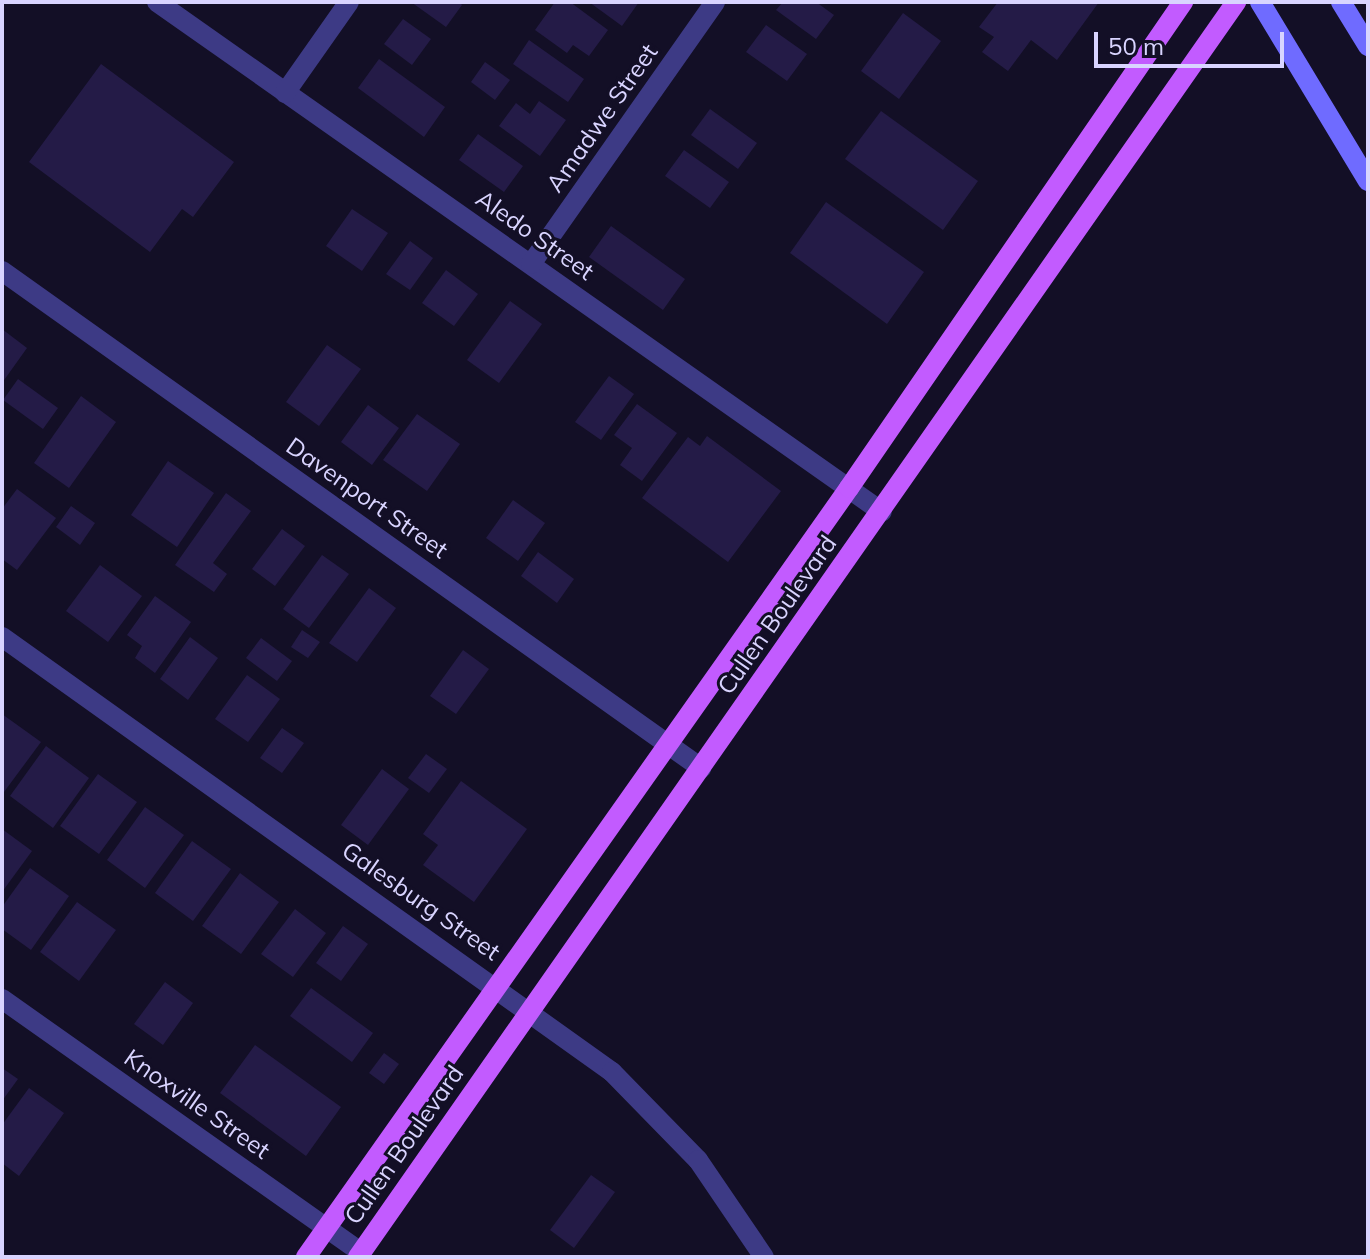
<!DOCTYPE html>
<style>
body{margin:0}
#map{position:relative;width:1370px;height:1259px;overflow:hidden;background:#130f26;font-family:Mulish,sans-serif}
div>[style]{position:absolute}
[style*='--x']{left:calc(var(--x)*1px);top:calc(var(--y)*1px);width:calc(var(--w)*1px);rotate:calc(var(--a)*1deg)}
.building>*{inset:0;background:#241b47}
.street>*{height:20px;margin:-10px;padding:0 10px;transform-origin:10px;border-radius:10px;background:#3d3a85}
.secondary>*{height:20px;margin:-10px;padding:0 10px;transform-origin:10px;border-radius:10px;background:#6f6bff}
.primary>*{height:20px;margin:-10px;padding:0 10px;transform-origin:10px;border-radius:10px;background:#c25bff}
span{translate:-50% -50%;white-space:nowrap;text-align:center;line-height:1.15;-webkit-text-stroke:6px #130f26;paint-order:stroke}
.street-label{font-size:24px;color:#d9d4ff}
.frame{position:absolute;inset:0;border:4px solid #d9d4ff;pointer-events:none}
.scale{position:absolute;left:1094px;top:32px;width:190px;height:36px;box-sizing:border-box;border:4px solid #d9d4ff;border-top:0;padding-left:10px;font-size:24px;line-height:28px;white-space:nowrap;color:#d9d4ff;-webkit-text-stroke:6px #130f26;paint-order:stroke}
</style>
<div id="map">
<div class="building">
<div style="clip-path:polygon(411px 2px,459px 2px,462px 5px,446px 27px)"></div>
<div style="clip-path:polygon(555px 2px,570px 2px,608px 30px,589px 56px,573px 45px,567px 53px,535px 30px)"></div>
<div style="clip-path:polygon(589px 2px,639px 2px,622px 26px)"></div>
<div style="clip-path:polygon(783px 2px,816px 2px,834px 15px,816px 39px,776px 10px)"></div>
<div style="clip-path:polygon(998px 2px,1099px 2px,1057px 60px,1031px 40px,1008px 71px,982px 52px,994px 37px,979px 27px)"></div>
<div style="clip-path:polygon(903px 13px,941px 41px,899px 99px,861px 71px)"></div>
<div style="clip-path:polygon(403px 19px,431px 39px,412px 65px,384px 44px)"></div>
<div style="clip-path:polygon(766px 25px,807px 54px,787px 81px,746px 52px)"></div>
<div style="clip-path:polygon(529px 40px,584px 79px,568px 102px,513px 64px)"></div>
<div style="clip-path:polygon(379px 59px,445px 107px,424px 137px,358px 88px)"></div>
<div style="clip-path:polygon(485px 62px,510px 80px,495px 100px,471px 82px)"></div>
<div style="clip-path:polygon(101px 64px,234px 162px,193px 217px,182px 209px,150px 252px,29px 162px)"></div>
<div style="clip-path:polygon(539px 101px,566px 120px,540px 156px,499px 126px,516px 103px,530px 114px)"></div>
<div style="clip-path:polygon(710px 109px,757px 143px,738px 169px,691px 135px)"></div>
<div style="clip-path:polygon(881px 111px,978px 181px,943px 230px,845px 159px)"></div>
<div style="clip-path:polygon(478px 134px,523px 166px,504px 192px,459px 160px)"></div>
<div style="clip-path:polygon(684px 150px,729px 182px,710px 208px,665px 176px)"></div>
<div style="clip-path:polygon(826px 202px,924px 272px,887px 324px,790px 253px)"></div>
<div style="clip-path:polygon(352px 209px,388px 233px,362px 271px,326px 246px)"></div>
<div style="clip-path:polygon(611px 226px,685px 279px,663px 310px,589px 257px)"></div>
<div style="clip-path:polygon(410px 241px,433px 258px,410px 290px,386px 274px)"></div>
<div style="clip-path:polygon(446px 270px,478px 294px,454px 326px,422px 303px)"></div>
<div style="clip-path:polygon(510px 301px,542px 324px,499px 383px,467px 360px)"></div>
<div style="clip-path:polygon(2px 329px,27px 348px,2px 383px)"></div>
<div style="clip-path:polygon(327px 345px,361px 369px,319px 426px,286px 402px)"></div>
<div style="clip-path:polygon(609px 376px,634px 394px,601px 440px,575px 422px)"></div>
<div style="clip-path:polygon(18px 379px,58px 408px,43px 429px,3px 400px)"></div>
<div style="clip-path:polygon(81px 396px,116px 422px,69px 488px,34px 463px)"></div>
<div style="clip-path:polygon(637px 404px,677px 433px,642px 481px,620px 465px,632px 448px,614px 435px)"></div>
<div style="clip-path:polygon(368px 405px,399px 428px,372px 465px,341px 442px)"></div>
<div style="clip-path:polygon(417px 414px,460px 444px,427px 491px,383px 460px)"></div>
<div style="clip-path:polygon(707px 436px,781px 491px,728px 562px,642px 498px,688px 437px,700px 446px)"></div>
<div style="clip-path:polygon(168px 461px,214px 493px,177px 547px,131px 515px)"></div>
<div style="clip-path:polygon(17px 489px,56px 518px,17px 570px,2px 559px,2px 509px)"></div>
<div style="clip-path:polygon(226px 493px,251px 511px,213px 563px,227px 574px,214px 592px,175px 565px)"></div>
<div style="clip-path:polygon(513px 500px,545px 523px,518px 561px,486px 538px)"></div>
<div style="clip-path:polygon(71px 506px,95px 523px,80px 545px,56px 527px)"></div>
<div style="clip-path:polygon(282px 529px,305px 546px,275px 586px,252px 569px)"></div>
<div style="clip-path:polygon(538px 552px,574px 579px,557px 603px,521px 576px)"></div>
<div style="clip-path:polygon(322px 555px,349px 574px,309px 628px,283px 609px)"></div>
<div style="clip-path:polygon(100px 565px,142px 596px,108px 642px,66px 611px)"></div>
<div style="clip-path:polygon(369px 588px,396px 608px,357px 662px,329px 643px)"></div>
<div style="clip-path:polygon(155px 596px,191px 622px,155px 673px,135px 658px,142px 646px,127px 635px)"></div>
<div style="clip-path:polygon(302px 630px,320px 642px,308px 658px,291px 647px)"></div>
<div style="clip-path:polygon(190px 637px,218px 658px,188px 700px,160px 679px)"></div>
<div style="clip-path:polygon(261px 638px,292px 661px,277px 681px,246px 658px)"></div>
<div style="clip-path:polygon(463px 650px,489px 669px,456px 714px,430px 696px)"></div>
<div style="clip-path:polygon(247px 675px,280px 699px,248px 742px,215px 719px)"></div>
<div style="clip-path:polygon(2px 714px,41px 742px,4px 792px,2px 791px)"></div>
<div style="clip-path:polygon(282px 728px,304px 743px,282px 773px,260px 758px)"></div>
<div style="clip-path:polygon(46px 746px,89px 778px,53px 828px,10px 796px)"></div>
<div style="clip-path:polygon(426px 754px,447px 769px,429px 793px,408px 778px)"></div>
<div style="clip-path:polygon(382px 769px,409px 789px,368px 845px,341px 825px)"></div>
<div style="clip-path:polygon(98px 774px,137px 802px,99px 854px,60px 826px)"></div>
<div style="clip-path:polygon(461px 781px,527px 829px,474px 902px,423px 865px,438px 845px,423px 834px)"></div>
<div style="clip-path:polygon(145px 807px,184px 835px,145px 888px,107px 860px)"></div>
<div style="clip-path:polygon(2px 829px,32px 851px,2px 892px)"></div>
<div style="clip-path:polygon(192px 841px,231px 869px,193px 921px,155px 893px)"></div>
<div style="clip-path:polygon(30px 868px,69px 896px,31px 950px,2px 929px,2px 907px)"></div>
<div style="clip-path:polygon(240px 873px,279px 902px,241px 954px,202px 926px)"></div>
<div style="clip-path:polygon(77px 902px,116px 930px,79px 981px,40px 952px)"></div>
<div style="clip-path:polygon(295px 909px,326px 933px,293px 977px,261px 954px)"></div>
<div style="clip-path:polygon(343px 926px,368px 944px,341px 981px,316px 963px)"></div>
<div style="clip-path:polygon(165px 982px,193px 1003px,163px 1045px,134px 1024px)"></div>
<div style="clip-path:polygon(311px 988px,373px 1033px,352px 1062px,290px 1016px)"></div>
<div style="clip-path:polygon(255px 1045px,341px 1107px,306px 1156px,220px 1093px)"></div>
<div style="clip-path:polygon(384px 1053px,399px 1064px,384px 1084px,369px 1073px)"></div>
<div style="clip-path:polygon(2px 1068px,18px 1079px,2px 1101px)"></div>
<div style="clip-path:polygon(29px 1088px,64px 1113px,19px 1176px,2px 1163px,2px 1125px)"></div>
<div style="clip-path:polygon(591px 1175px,615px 1192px,574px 1248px,550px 1230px)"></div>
</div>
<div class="street">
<div style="--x:157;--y:2;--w:886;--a:35.12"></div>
<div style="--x:285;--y:93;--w:111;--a:-54.9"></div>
<div style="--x:531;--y:264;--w:320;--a:-54.9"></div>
<div style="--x:2;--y:271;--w:858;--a:35.41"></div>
<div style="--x:2;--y:637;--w:749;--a:35.49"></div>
<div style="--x:612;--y:1072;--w:123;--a:45.7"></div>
<div style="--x:698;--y:1160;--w:117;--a:55.8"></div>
<div style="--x:2;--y:999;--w:439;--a:35.2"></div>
</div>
<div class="secondary">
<div style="--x:1260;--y:2;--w:209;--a:58.9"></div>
<div style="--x:1341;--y:2;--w:52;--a:58.5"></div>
</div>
<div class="primary">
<div style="--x:306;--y:1257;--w:941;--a:-54.77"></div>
<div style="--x:849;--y:488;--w:590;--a:-55.5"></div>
<div style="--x:358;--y:1257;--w:1532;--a:-55.02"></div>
</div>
<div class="street-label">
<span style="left:602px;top:118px;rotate:-55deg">Amadwe Street</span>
<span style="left:535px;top:235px;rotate:35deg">Aledo Street</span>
<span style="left:367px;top:498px;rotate:35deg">Davenport Street</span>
<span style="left:777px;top:615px;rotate:-55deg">Cullen Boulevard</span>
<span style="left:421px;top:901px;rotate:35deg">Galesburg Street</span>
<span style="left:197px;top:1104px;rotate:35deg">Knoxville Street</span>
<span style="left:404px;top:1145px;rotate:-55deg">Cullen Boulevard</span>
</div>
<div class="frame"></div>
<div class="scale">50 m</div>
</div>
